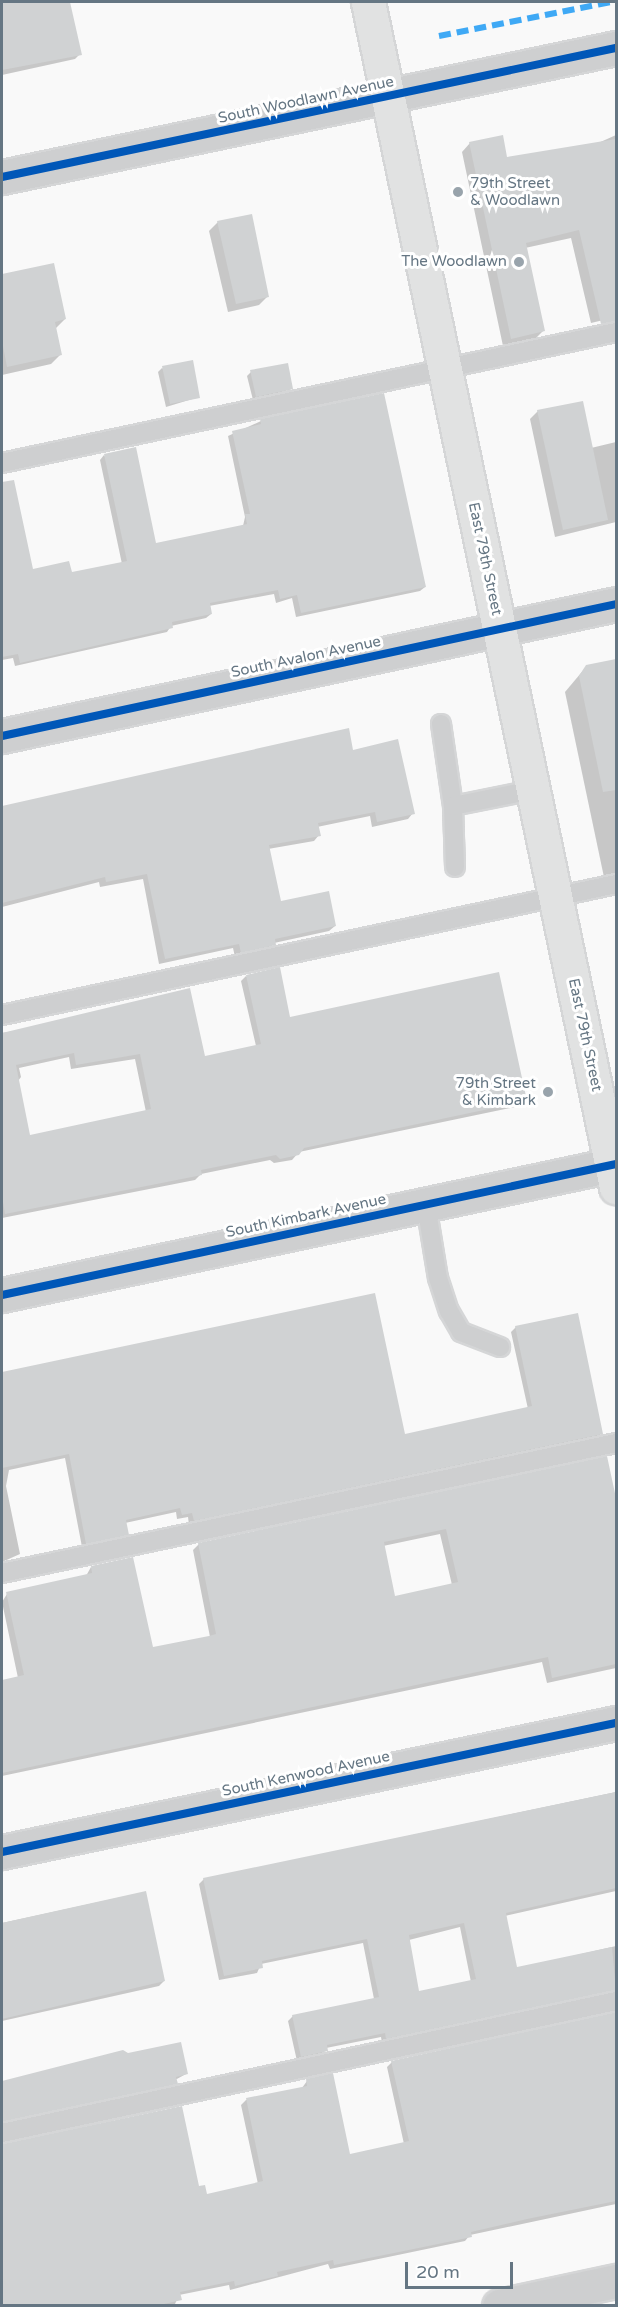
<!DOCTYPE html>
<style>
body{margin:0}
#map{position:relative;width:618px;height:2307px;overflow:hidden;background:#f9f9f9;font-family:"Varela Round",sans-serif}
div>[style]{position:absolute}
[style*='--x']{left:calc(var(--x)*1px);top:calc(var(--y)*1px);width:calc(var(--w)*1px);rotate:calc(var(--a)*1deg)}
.shadow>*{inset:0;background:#0003}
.building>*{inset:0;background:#d0d2d3}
.roads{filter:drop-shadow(2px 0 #d5d6d7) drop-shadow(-2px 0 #d5d6d7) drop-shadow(0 2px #d5d6d7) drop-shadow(0 -2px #d5d6d7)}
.service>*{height:18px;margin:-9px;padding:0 9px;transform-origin:9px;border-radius:9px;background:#cecfd0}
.minor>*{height:33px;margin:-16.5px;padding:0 16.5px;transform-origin:16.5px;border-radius:16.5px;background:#cecfd0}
.secondary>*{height:33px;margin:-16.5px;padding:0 16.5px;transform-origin:16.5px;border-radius:16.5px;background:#e1e2e2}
.quiet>*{height:6px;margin-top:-3px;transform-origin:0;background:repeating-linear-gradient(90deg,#3fa9f5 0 12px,transparent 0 18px)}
.cycleway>*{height:8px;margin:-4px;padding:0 4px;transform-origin:4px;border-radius:4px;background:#0057b8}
.dots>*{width:16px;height:16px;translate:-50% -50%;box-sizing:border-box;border:3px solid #fff;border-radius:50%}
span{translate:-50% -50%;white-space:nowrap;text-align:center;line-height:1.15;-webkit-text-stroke:6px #fff;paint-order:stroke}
.street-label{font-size:15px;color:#657683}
.poi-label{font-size:15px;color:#657683}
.left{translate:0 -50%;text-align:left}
.right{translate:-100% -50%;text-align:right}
.frame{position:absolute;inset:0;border:3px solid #657683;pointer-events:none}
.scale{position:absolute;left:405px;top:2262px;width:108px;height:27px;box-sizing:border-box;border:3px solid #657683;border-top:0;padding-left:8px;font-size:18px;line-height:21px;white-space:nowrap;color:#657683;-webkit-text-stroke:4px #fff;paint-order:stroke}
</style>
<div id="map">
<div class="shadow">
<div style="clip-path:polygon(2px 2px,68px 2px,80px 54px,75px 59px,2px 75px)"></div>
<div style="clip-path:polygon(616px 135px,616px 317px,591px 323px,571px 238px,525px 248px,543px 331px,535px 339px,503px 346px,462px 152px,470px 143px,506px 159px,596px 144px)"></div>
<div style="clip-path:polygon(218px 222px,267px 297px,259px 305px,228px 312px,209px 231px)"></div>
<div style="clip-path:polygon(53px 265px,65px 319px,55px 329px,60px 355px,51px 364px,2px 375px,2px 276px)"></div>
<div style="clip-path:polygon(162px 368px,199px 397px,166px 407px,158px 372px)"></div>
<div style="clip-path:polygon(251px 372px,292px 389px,253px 400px,247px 376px)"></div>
<div style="clip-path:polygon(538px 411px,591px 448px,616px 442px,616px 522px,555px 537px,530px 419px)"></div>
<div style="clip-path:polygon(261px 421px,425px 587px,420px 591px,296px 617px,292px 598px,276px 603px,274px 594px,209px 606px,211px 614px,206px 618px,171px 626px,167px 632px,15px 666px,13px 658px,2px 660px,2px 582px,10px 576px,71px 574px,122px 564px,100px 460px,104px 455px,155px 545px,243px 526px,245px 517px,228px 436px)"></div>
<div style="clip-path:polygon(616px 661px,616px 880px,605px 882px,565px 692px,586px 667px)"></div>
<div style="clip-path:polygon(348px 730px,352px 752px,413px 813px,408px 819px,372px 827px,370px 816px,317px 827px,319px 835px,314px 841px,268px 849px,280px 903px,335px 926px,329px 931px,274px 943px,269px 950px,235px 957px,233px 948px,159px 964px,143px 879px,100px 887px,99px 882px,2px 907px,2px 808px)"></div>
<div style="clip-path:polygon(evenodd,246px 976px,289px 1019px,525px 1101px,520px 1106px,299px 1152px,292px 1160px,274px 1163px,270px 1160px,201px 1174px,195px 1180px,2px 1218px,2px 1033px,58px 1024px,204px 1058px,256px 1046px,241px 981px,246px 976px,69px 1057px,71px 1069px,135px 1059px,146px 1112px,28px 1137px,18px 1081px,21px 1077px,19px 1068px,69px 1057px)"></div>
<div style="clip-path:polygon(374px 1295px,404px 1436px,528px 1409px,511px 1332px,516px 1327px,601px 1434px,596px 1439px,189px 1525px,188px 1517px,177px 1519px,176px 1512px,125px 1523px,127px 1534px,122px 1539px,82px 1547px,65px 1458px,9px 1470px,6px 1486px,20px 1554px,2px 1562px,2px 1373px)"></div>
<div style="clip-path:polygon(evenodd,606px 1458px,616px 1507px,616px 1668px,547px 1683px,542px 1662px,2px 1776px,2px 1682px,18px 1678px,2px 1602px,7px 1594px,86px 1576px,91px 1567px,151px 1649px,210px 1637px,193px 1550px,199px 1544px,606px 1458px,440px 1534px,452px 1585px,394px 1597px,383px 1546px,440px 1534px)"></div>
<div style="clip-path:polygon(evenodd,616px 1792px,616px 1891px,505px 1916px,516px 1969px,616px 1946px,616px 1997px,382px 2043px,381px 2037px,326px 2048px,322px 2056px,297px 2061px,288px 2021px,293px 2016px,374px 1999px,363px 1943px,261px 1964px,257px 1973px,219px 1980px,199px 1884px,204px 1879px,616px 1792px,460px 1927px,471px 1982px,418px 1993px,409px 1940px,460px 1927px)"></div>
<div style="clip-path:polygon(145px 1892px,164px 1981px,159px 1986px,2px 2021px,2px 1923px)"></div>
<div style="clip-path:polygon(616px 2014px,616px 2204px,470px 2235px,465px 2241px,393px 2256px,330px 2269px,328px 2264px,230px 2290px,229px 2285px,179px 2295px,175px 2304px,168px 2306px,2px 2306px,2px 2144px,198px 2188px,206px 2196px,258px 2184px,241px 2105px,246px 2100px,302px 2088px,307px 2081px,349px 2156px,404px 2144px,387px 2067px,392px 2062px)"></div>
<div style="clip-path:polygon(123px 2052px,186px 2074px,175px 2080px,171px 2088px,2px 2125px,2px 2082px)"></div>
</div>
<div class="building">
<div style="clip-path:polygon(2px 2px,70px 2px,82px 55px,2px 70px)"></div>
<div style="clip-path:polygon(503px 135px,507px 157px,616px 139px,616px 321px,601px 324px,579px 230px,526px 243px,545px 331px,511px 339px,469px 142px)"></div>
<div style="clip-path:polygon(252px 214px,269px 297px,236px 304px,217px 221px)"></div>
<div style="clip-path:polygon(54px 263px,66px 319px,55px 322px,62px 355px,7px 367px,2px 341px,2px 274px)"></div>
<div style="clip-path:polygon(193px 360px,200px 398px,170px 404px,162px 366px)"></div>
<div style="clip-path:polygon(288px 363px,293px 389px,256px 397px,250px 370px)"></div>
<div style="clip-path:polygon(384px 393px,426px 587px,301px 613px,297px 595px,280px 599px,278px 590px,210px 603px,212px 614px,172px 622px,173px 628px,20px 663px,18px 654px,2px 657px,2px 482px,14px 480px,33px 569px,69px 561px,72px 572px,127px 561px,104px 454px,136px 447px,156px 543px,247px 524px,245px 514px,250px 514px,232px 431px,261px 424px,260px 419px)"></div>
<div style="clip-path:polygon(583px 401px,608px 520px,563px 530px,537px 410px)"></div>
<div style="clip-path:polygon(616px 659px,616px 790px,603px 792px,579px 676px,586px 665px)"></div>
<div style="clip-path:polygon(349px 728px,353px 750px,398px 739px,415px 814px,377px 822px,375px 812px,318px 823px,321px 836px,269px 845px,281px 901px,329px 891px,336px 926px,275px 939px,276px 945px,241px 953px,239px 944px,165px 959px,147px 874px,106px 882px,105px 877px,2px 903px,2px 806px)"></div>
<div style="clip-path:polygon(evenodd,280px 967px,290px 1017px,499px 972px,527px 1101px,304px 1148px,299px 1155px,280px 1159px,276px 1155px,201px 1170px,202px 1175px,5px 1214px,2px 1196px,2px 1033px,190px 988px,205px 1056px,261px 1044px,246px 975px,280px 967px,74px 1053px,76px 1065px,140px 1054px,151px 1109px,30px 1135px,16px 1065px,74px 1053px)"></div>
<div style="clip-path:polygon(375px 1293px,405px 1434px,532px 1406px,515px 1326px,578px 1313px,603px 1434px,194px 1521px,192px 1513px,182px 1515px,180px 1508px,126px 1520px,129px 1535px,86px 1544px,69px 1454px,2px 1468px,2px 1372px)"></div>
<div style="clip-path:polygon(evenodd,607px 1456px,616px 1498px,616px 1664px,552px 1678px,548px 1657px,2px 1773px,2px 1680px,24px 1675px,6px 1592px,92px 1573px,91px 1566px,133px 1557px,153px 1647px,209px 1636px,216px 1634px,198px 1543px,607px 1456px,446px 1529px,458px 1582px,395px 1596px,384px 1542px,446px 1529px)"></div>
<div style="clip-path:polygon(evenodd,616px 1792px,616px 1888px,506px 1913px,517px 1967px,612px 1947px,616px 1990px,386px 2039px,385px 2033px,327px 2045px,328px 2051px,301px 2057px,292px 2015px,379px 1997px,367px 1939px,262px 1961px,263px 1968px,224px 1976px,203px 1878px,616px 1792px,464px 1923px,476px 1979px,419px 1991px,409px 1935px,464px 1923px)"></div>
<div style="clip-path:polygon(146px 1891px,165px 1981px,2px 2019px,2px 1923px)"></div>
<div style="clip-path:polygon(616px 2012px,616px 2201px,527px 2219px,471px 2232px,472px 2237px,399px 2252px,334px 2265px,333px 2260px,277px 2272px,278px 2276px,235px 2286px,234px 2281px,180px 2292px,182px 2300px,155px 2306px,2px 2306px,2px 2144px,182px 2106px,199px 2186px,205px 2185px,207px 2194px,263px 2181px,246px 2098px,307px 2086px,306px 2079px,333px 2073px,350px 2154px,409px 2141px,391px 2061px)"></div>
<div style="clip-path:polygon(181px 2042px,188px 2074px,176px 2077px,178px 2084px,2px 2122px,2px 2081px,123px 2050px,128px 2053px)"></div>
</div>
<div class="roads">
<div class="service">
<div style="--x:2;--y:463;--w:628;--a:-12.04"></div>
<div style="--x:441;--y:724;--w:83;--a:81.7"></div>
<div style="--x:455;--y:867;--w:61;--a:-91.9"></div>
<div style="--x:453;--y:806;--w:82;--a:-11.3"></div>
<div style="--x:2;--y:1015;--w:628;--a:-12.04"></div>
<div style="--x:426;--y:1205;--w:74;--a:80.7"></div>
<div style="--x:438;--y:1278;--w:35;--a:72"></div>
<div style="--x:449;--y:1311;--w:24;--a:60"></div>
<div style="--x:461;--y:1332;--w:42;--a:21"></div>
<div style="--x:2;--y:1573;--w:628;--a:-11.95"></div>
<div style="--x:2;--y:2133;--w:628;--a:-12.13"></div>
</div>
<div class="minor">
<div style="--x:2;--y:177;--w:627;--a:-11.87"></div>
<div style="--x:2;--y:736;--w:628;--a:-12.13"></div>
<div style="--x:2;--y:1295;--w:628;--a:-12.04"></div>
<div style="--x:2;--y:1852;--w:627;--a:-11.87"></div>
<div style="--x:499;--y:2306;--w:120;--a:-12.1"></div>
</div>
<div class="secondary">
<div style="--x:368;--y:2;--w:1211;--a:78.18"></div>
</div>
</div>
<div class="quiet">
<div style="--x:439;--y:36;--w:174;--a:-11.2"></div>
</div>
<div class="cycleway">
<div style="--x:2;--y:177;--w:627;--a:-11.87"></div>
<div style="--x:2;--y:736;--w:628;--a:-12.13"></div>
<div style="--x:2;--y:1295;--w:628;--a:-12.04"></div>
<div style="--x:2;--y:1852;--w:627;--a:-11.87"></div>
</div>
<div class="dots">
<div style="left:458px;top:192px;background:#99a4ac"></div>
<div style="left:519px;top:262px;background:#99a4ac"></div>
<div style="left:548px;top:1092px;background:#99a4ac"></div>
</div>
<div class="street-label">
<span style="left:306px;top:100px;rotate:-12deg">South Woodlawn Avenue</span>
<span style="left:485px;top:559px;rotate:78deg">East 79th Street</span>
<span style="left:306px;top:657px;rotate:-12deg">South Avalon Avenue</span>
<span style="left:585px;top:1035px;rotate:78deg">East 79th Street</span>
<span style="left:306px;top:1216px;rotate:-12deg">South Kimbark Avenue</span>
<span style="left:306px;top:1774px;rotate:-12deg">South Kenwood Avenue</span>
</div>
<div class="poi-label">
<span class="left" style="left:470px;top:192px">79th Street<br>&amp; Woodlawn</span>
<span class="right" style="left:507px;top:262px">The Woodlawn</span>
<span class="right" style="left:536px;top:1092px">79th Street<br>&amp; Kimbark</span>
</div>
<div class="frame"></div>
<div class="scale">20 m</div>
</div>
